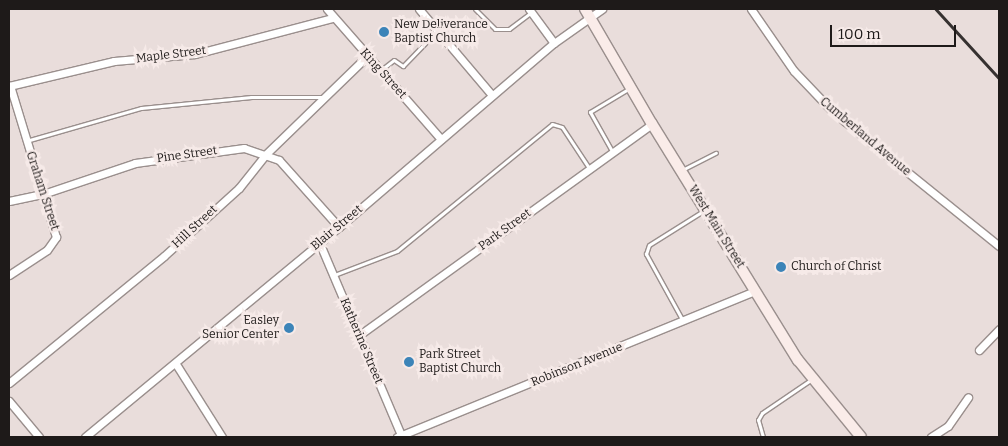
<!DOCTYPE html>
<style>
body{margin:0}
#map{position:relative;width:1008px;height:446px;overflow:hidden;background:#e9dddb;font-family:Bitter,serif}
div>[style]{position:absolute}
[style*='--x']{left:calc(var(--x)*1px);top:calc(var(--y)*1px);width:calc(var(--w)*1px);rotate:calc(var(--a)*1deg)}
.roads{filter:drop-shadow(1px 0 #9a8f8d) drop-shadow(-1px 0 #9a8f8d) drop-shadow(0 1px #9a8f8d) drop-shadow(0 -1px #9a8f8d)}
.service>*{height:3px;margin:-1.5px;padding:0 1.5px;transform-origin:1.5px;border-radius:1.5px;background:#fff}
.minor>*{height:7px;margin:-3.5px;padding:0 3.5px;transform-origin:3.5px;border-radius:3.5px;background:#fff}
.secondary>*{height:10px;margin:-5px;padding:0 5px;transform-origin:5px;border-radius:5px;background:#faece9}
.rail>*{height:2.5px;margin:-1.25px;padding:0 1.25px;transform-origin:1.25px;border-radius:1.25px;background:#363130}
.dots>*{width:14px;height:14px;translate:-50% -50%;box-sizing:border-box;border:2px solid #f6eae8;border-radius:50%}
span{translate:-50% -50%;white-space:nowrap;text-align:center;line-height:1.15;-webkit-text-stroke:5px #f6eae8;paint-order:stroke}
.poi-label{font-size:12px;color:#1e1a19}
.left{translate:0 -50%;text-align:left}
.right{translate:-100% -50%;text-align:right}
.street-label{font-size:12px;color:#1e1a19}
.frame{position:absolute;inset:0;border:10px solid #1e1a19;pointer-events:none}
.scale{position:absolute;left:830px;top:25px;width:126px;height:22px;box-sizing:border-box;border:2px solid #1e1a19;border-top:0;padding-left:6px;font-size:15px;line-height:18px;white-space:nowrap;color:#1e1a19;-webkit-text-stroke:4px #f6eae8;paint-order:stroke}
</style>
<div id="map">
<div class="roads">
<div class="service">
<div style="--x:475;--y:9;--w:28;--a:45"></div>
<div style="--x:495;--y:29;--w:14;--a:0"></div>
<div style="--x:509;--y:29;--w:26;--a:-37"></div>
<div style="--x:381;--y:70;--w:16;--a:-38"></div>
<div style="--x:394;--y:60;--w:11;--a:34"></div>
<div style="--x:403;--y:66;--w:32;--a:-46"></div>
<div style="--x:26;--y:141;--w:120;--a:-16"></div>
<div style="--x:141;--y:108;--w:111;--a:-5.7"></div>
<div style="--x:251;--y:97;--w:73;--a:0"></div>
<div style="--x:612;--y:151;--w:45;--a:-119.4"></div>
<div style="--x:590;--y:112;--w:47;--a:-31"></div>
<div style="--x:682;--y:170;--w:38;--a:-27"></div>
<div style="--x:334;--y:275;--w:67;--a:-20.9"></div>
<div style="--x:397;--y:251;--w:200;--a:-39.3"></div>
<div style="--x:552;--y:124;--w:10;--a:17"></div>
<div style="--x:562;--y:127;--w:49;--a:56.6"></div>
<div style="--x:683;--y:321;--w:77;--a:-118.9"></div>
<div style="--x:646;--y:254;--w:9;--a:-72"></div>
<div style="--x:649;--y:245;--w:64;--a:-32.2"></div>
<div style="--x:763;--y:437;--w:18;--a:-106"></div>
<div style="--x:758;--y:420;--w:8;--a:-60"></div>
<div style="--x:762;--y:413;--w:60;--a:-34.2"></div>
</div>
<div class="minor">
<div style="--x:327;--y:9;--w:173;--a:48.8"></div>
<div style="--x:419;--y:9;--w:113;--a:49.7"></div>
<div style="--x:529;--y:9;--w:42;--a:53.7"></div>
<div style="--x:751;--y:9;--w:75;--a:55.3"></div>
<div style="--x:794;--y:71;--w:57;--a:46.4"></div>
<div style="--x:833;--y:112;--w:213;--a:38.9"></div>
<div style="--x:9;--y:86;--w:108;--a:-13.4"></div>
<div style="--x:114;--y:61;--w:81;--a:-4.9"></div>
<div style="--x:195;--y:54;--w:142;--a:-14.7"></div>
<div style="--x:9;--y:201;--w:35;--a:-12"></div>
<div style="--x:43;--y:194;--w:97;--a:-18.6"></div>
<div style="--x:135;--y:163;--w:110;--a:-7.8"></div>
<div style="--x:244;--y:148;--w:37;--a:19"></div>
<div style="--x:279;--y:160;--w:90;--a:48.2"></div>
<div style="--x:320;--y:244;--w:210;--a:67"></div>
<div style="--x:9;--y:275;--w:45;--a:-33.3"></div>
<div style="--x:47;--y:250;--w:16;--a:-55"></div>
<div style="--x:56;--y:237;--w:158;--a:-106.9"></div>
<div style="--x:358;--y:336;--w:362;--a:-35.8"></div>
<div style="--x:979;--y:350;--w:29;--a:-46"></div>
<div style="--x:176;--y:364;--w:86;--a:57.8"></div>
<div style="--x:9;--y:383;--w:200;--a:-39.3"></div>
<div style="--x:164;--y:256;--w:101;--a:-42.2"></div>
<div style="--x:239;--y:188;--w:43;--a:-51.5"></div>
<div style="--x:266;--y:154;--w:141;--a:-44.1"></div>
<div style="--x:9;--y:401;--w:47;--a:50.2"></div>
<div style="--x:85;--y:437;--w:330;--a:-39.6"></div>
<div style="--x:339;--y:227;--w:283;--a:-40.6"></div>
<div style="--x:554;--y:43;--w:59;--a:-35.3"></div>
<div style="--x:397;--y:437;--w:387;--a:-22.2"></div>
<div style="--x:931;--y:437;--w:20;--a:-33"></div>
<div style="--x:948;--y:426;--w:35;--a:-55"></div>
</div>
<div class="secondary">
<div style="--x:585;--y:9;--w:133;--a:59.8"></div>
<div style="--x:652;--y:124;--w:278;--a:58.3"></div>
<div style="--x:798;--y:360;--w:99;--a:50.7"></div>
</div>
</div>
<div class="rail">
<div style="--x:936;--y:9;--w:93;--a:47.6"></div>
</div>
<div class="dots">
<div style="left:384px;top:32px;background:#3c84b8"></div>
<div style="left:781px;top:267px;background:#3c84b8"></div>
<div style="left:289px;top:328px;background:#3c84b8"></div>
<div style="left:409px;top:362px;background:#3c84b8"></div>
</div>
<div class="poi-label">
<span class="left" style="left:394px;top:32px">New Deliverance<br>Baptist Church</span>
<span class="left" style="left:791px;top:267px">Church of Christ</span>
<span class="right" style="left:279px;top:328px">Easley<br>Senior Center</span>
<span class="left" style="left:419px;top:362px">Park Street<br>Baptist Church</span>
</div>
<div class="street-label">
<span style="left:171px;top:55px;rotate:-7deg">Maple Street</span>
<span style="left:383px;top:74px;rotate:48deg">King Street</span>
<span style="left:865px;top:137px;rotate:40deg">Cumberland Avenue</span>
<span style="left:187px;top:155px;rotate:-8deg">Pine Street</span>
<span style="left:42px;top:191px;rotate:72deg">Graham Street</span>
<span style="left:195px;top:227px;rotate:-43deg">Hill Street</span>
<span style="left:716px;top:227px;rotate:58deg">West Main Street</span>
<span style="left:337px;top:228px;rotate:-40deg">Blair Street</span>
<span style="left:505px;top:230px;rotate:-36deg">Park Street</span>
<span style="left:361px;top:341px;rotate:67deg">Katherine Street</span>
<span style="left:577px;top:365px;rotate:-22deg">Robinson Avenue</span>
</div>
<div class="frame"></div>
<div class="scale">100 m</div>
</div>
